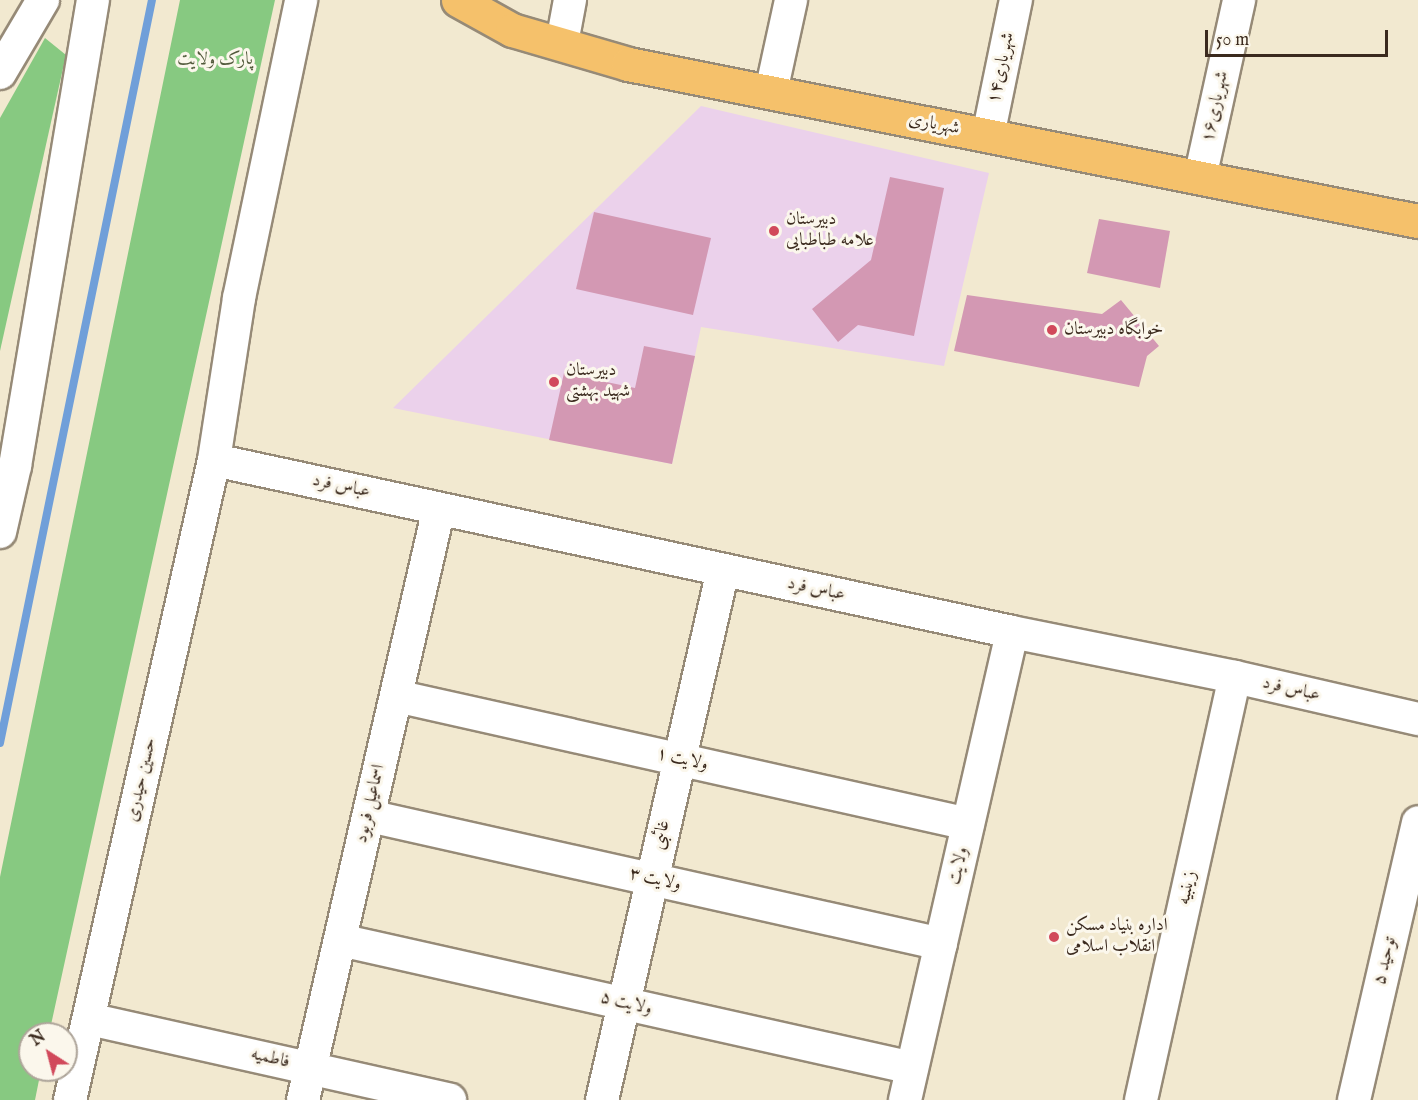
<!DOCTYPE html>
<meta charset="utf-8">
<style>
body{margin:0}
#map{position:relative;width:1418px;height:1100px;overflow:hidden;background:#f2e9d0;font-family:"IM FELL English",Amiri,serif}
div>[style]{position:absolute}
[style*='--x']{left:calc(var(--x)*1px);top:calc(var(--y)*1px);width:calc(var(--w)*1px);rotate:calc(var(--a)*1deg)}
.built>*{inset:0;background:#ebd1eb}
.green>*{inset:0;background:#87c981}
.stream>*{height:8px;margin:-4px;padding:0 4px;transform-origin:4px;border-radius:4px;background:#709fd9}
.building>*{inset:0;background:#d398b3}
.roads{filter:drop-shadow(2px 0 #968a77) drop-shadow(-2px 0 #968a77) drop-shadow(0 2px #968a77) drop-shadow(0 -2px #968a77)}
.minor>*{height:32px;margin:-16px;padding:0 16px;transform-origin:16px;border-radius:16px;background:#fff}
.major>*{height:33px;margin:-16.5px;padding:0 16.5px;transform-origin:16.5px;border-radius:16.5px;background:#f5c16b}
.dots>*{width:16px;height:16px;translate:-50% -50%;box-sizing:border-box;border:3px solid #fbf7ec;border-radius:50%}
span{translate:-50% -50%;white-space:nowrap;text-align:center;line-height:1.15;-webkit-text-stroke:6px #fbf7ec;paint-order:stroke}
.park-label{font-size:18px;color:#525a3c}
.street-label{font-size:18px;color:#3b2a1e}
.poi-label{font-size:18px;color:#3b2a1e}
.left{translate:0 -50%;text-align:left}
.north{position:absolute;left:18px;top:1022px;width:60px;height:60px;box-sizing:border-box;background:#fbf7ec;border:2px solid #aea59a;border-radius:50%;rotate:324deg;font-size:16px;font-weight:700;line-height:24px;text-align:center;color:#3b2a1e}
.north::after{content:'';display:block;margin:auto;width:21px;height:27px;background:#d1495b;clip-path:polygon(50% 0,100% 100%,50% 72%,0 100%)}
.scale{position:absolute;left:1205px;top:30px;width:183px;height:27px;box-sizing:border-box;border:3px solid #3b2a1e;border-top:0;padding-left:8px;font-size:18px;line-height:21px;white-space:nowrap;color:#3b2a1e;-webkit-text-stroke:4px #fbf7ec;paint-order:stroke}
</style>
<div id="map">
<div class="built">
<div style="clip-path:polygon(701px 106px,989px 173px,944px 366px,701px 327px,672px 464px,393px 408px)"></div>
</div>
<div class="green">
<div style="clip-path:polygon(180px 0,275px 0,49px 1034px,30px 1034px,30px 1070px,41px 1070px,35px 1100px,0 1100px,0 877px)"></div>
<div style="clip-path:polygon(45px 38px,66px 55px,0 351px,0 118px)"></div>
</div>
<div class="stream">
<div style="--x:0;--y:743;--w:758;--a:-78.44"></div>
</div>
<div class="building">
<div style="clip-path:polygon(890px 177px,944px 188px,914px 336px,858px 325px,838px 342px,812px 309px,871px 260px)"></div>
<div style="clip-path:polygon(594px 212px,711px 238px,693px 315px,576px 289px)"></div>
<div style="clip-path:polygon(1099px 219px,1170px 231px,1160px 288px,1087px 273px)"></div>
<div style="clip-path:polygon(967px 295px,1102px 314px,1121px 300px,1159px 346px,1147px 356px,1139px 387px,954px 351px)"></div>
<div style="clip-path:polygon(644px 346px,695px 356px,672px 464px,549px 440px,564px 373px,635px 388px)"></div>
</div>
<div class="roads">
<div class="minor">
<div style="--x:562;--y:43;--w:44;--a:-79.5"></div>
<div style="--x:0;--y:73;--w:85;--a:-59.5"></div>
<div style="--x:771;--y:92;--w:94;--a:-77.7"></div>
<div style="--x:988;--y:136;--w:139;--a:-78.4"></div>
<div style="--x:1200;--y:178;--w:182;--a:-77.6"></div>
<div style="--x:214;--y:460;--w:816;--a:12.16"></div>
<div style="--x:1012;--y:632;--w:227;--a:11.4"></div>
<div style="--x:1235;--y:677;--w:188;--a:12.9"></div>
<div style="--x:0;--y:532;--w:68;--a:-77.2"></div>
<div style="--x:15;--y:466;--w:472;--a:-80.5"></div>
<div style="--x:396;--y:696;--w:586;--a:12.61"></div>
<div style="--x:369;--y:816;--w:586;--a:12.61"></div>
<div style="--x:340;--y:940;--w:586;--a:12.61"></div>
<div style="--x:89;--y:1019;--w:370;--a:12.6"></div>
<div style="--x:70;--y:1100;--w:656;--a:-77.32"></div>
<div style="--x:214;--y:460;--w:164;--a:-81.2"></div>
<div style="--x:239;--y:298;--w:304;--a:-78.2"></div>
<div style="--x:303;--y:1100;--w:607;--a:-77.06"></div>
<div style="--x:602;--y:1100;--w:544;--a:-77.14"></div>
<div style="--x:905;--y:1100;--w:480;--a:-77.1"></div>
<div style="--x:1141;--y:1100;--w:433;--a:-77.5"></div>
<div style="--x:1354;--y:1100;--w:285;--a:-77"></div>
</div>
<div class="major">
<div style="--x:458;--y:0;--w:62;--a:29.1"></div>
<div style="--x:512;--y:30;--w:121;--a:16.3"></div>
<div style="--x:628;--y:64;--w:805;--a:11.24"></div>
</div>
</div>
<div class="dots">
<div style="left:774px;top:231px;background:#d1495b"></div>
<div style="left:1052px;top:330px;background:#d1495b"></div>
<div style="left:554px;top:382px;background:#d1495b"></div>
<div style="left:1054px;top:937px;background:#d1495b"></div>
</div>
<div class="park-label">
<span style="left:215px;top:60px">پارک ولایت</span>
</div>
<div class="street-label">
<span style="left:1002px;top:68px;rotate:-78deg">شهریاری۱۴</span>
<span style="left:1216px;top:107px;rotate:-78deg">شهریاری۱۶</span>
<span style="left:934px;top:125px;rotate:11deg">شهریاری</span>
<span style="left:341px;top:487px;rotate:12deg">عباس فرد</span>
<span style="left:816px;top:590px;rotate:12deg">عباس فرد</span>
<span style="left:1291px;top:690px;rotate:13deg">عباس فرد</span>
<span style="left:682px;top:760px;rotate:13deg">ولایت ۱</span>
<span style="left:142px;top:780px;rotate:-77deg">حسین حیدری</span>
<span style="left:371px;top:804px;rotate:-77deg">اسماعیل فربود</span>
<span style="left:662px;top:835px;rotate:-77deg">غائبی</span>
<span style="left:959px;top:866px;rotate:-77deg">ولایت</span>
<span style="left:655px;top:880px;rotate:13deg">ولایت ۳</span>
<span style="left:1188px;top:888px;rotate:-78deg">زینبیه</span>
<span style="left:1386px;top:961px;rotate:-77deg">توحید ۵</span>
<span style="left:626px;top:1004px;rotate:13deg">ولایت ۵</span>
<span style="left:270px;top:1059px;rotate:13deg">فاطمیه</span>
</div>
<div class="poi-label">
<span class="left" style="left:786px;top:231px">دبیرستان<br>علامه طباطبایی</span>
<span class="left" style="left:1064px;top:330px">خوابگاه دبیرستان</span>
<span class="left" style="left:566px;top:382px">دبیرستان<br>شهید بهشتی</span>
<span class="left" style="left:1066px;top:937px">اداره بنیاد مسکن<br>انقلاب اسلامی</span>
</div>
<div class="north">N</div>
<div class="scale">50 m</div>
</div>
